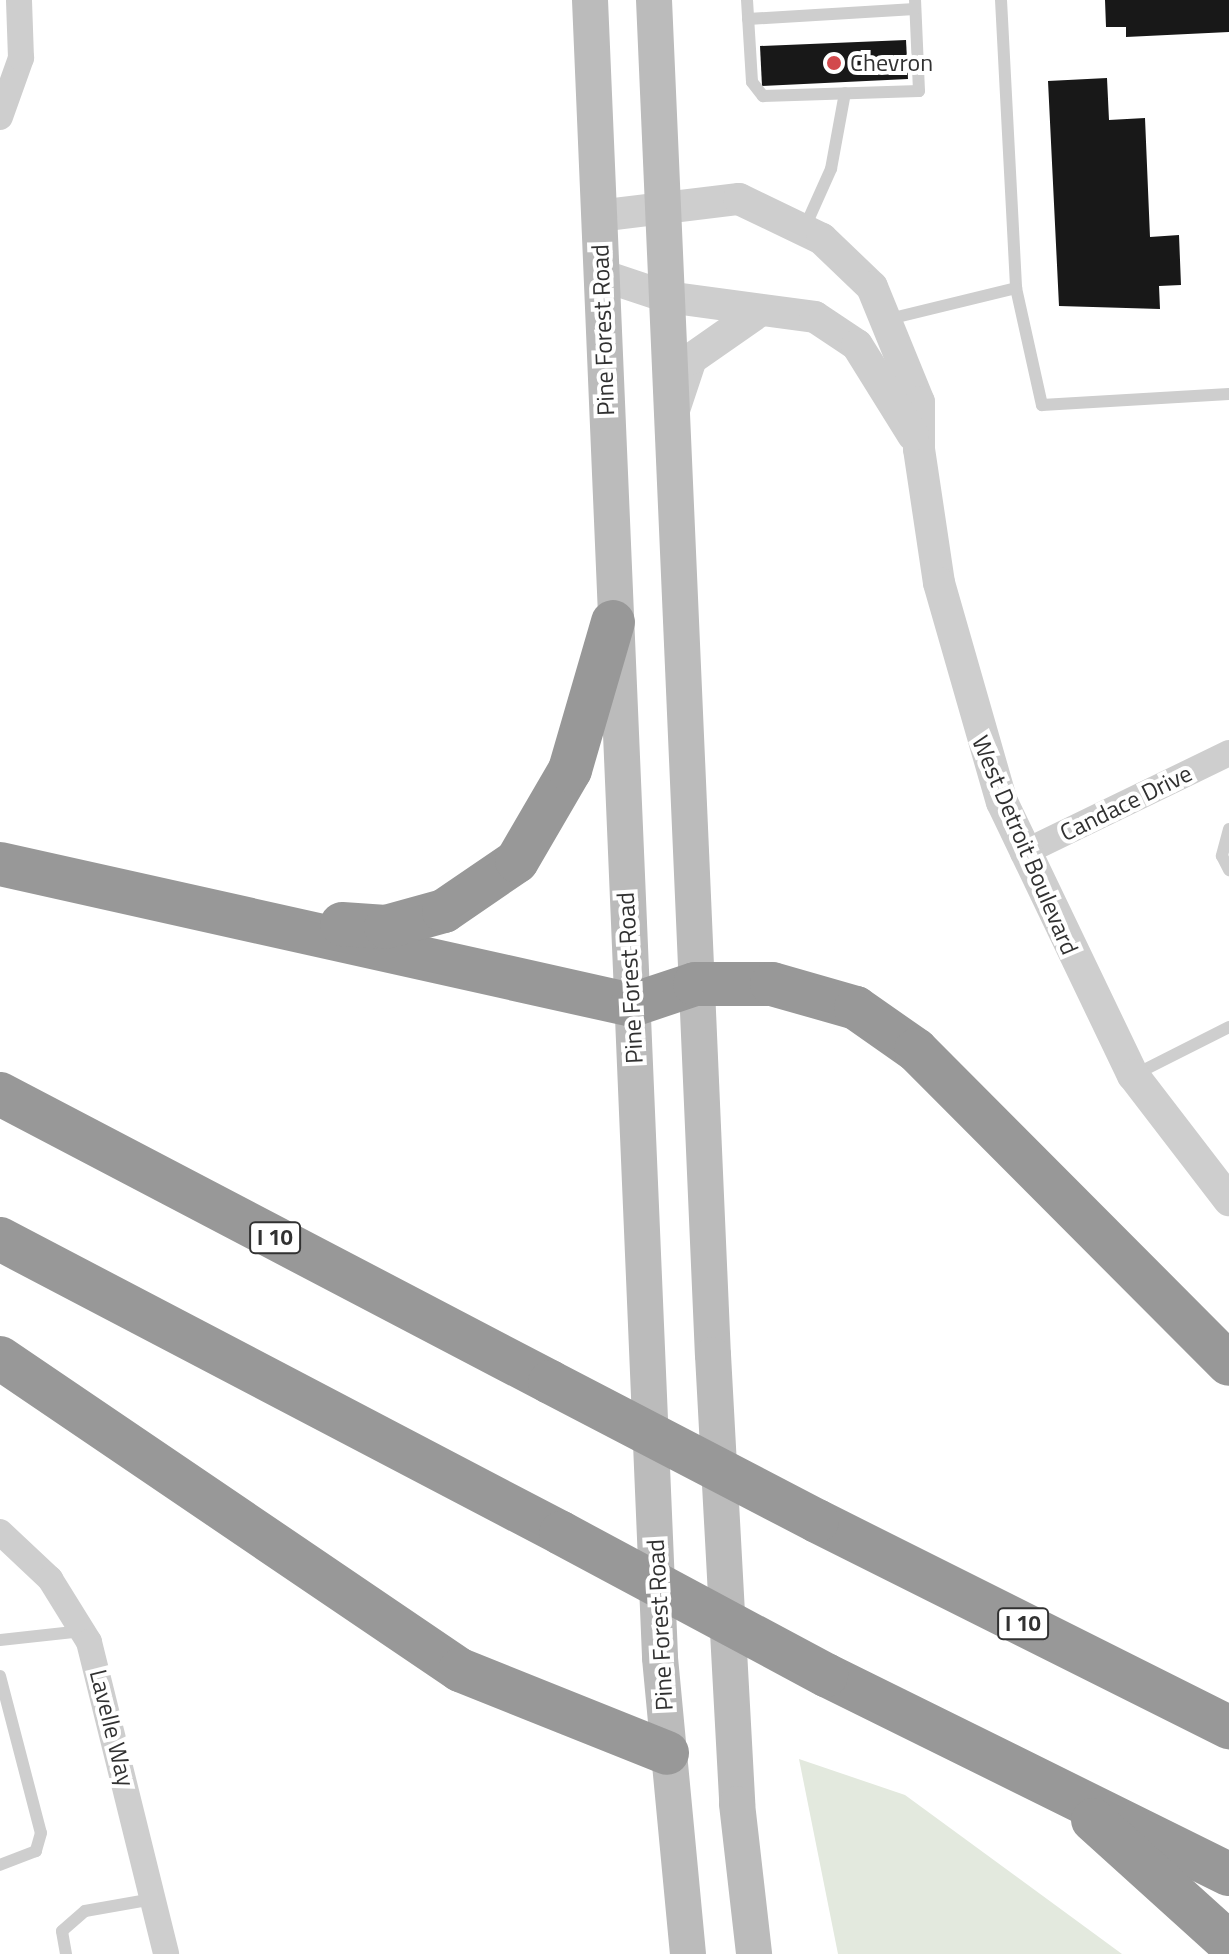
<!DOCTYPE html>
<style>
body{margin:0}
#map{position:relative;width:1229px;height:1954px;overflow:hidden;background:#fff;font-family:"Titillium Web",sans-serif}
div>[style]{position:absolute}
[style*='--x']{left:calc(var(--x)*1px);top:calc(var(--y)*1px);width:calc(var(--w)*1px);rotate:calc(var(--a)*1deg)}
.green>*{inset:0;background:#e3e9de}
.building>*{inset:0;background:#181818}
.service>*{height:12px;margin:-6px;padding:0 6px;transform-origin:6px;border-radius:6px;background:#cecece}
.minor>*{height:26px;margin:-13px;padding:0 13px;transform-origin:13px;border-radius:13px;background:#cecece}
.tertiary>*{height:32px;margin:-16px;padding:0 16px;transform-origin:16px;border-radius:16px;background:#cecece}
.secondary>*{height:36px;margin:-18px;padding:0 18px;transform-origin:18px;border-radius:18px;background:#bbb}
.motorway>*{height:44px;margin:-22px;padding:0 22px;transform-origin:22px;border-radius:22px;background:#989898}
.motorway-bridge>*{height:44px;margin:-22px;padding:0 22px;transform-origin:22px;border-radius:22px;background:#989898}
.dots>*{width:22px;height:22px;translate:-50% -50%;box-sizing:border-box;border:4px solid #fff;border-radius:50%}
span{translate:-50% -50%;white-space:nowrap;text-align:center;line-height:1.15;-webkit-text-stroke:8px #fff;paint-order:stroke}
.shield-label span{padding:2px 6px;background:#fff;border:2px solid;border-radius:6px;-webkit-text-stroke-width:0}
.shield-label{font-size:22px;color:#313131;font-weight:700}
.poi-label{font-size:24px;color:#313131}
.left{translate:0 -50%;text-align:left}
.street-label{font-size:24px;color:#313131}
</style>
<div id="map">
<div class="green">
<div style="clip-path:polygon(799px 1759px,905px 1795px,1122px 1954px,838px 1954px)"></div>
</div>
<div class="building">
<div style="clip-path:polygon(1105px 0,1229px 0,1229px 32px,1126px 37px,1126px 27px,1106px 27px)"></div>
<div style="clip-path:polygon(906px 40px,908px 79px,762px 86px,760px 46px)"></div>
<div style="clip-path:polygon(1107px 78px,1109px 120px,1145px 118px,1150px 237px,1179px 235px,1181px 285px,1159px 286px,1160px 309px,1059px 306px,1048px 81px)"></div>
</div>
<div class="service">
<div style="--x:747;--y:0;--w:82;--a:86.5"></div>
<div style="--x:752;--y:82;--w:18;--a:52"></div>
<div style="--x:763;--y:96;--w:156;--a:-1.8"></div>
<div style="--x:919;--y:91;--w:91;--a:-92.5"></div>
<div style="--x:1001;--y:0;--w:288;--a:87"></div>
<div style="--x:1016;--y:288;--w:120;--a:77.5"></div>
<div style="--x:1042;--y:405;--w:187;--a:-3.4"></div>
<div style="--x:748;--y:19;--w:167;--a:-3.4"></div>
<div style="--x:805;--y:227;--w:64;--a:-65.9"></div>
<div style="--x:831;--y:169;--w:77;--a:-79.6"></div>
<div style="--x:889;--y:319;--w:131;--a:-13.7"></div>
<div style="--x:1229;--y:829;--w:28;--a:105"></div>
<div style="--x:1222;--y:856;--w:16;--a:63"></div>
<div style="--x:1136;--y:1074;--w:104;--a:-26.8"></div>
<div style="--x:0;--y:1640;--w:83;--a:-6.2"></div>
<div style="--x:0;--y:1676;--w:162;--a:75.4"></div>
<div style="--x:41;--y:1833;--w:19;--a:106"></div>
<div style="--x:36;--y:1851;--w:39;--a:159"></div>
<div style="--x:66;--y:1954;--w:23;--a:-100"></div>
<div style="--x:62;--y:1931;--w:30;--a:-41"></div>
<div style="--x:85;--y:1911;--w:69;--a:-10"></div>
</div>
<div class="minor">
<div style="--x:0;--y:117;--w:63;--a:-70.4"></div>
<div style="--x:21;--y:58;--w:58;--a:-92"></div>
<div style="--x:1023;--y:853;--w:229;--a:-25.9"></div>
<div style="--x:0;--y:1532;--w:69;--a:43.2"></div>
<div style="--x:50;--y:1579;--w:74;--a:58.2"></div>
<div style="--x:89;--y:1642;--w:321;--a:76.1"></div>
</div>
<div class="tertiary">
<div style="--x:598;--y:216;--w:142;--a:-6.9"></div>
<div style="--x:739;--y:199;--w:92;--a:25.7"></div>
<div style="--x:822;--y:239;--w:69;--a:43.8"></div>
<div style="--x:872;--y:287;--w:124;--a:67.8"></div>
<div style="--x:919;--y:402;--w:47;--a:90"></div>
<div style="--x:919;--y:449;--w:135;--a:81.5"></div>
<div style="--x:939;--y:583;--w:228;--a:74"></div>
<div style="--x:1002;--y:802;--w:303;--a:64.4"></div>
<div style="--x:1133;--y:1075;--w:158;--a:52.5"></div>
<div style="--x:601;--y:275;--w:70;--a:18.4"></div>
<div style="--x:667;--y:297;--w:149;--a:7.7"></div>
<div style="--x:815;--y:317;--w:50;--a:33.7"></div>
<div style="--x:857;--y:345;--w:106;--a:58.1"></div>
<div style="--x:674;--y:410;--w:54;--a:-71.6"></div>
<div style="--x:691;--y:359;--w:85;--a:-35"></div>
</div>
<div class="secondary">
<div style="--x:590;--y:0;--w:1659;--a:87.58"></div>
<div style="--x:660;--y:1658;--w:297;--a:84.6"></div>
<div style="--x:654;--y:0;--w:1356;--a:87.51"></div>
<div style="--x:713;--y:1355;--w:450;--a:86.9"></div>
<div style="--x:737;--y:1804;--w:151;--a:83.5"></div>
</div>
<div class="motorway">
<div style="--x:0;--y:864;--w:648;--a:12.58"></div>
<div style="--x:632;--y:1005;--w:66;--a:-18.4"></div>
<div style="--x:695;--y:984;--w:77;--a:0"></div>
<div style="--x:772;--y:984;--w:87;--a:15.9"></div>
<div style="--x:856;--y:1008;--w:73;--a:35"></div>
<div style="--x:916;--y:1050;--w:443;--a:45.1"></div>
<div style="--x:342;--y:924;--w:44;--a:3.9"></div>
<div style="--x:386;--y:927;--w:60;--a:-15.4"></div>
<div style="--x:444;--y:911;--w:88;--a:-34.4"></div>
<div style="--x:517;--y:861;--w:105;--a:-59.8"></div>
<div style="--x:570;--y:770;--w:154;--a:-73.8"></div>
<div style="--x:0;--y:1094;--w:621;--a:27.64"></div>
<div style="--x:0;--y:1239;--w:633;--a:27.66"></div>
<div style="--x:0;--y:1358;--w:556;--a:34.15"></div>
<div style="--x:460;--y:1670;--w:223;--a:21.8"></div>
<div style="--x:817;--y:1521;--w:461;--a:26.6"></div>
<div style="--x:826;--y:1675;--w:449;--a:26.3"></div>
<div style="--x:1093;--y:1820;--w:183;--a:42.1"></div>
</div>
<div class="motorway-bridge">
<div style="--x:550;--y:1382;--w:301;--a:27.5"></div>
<div style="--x:561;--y:1533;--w:301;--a:28.2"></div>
</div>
<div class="dots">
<div style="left:834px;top:63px;background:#d2494c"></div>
</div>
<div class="shield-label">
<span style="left:275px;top:1238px">I 10</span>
<span style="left:1023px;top:1624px">I 10</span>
</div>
<div class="poi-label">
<span class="left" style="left:850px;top:63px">Chevron</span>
</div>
<div class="street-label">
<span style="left:603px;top:330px;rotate:-92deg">Pine Forest Road</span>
<span style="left:1126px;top:803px;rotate:-26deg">Candace Drive</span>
<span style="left:1025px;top:845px;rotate:67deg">West Detroit Boulevard</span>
<span style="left:630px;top:978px;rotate:-93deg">Pine Forest Road</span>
<span style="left:660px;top:1625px;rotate:-93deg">Pine Forest Road</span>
<span style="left:112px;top:1728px;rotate:76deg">Lavelle Way</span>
</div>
</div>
